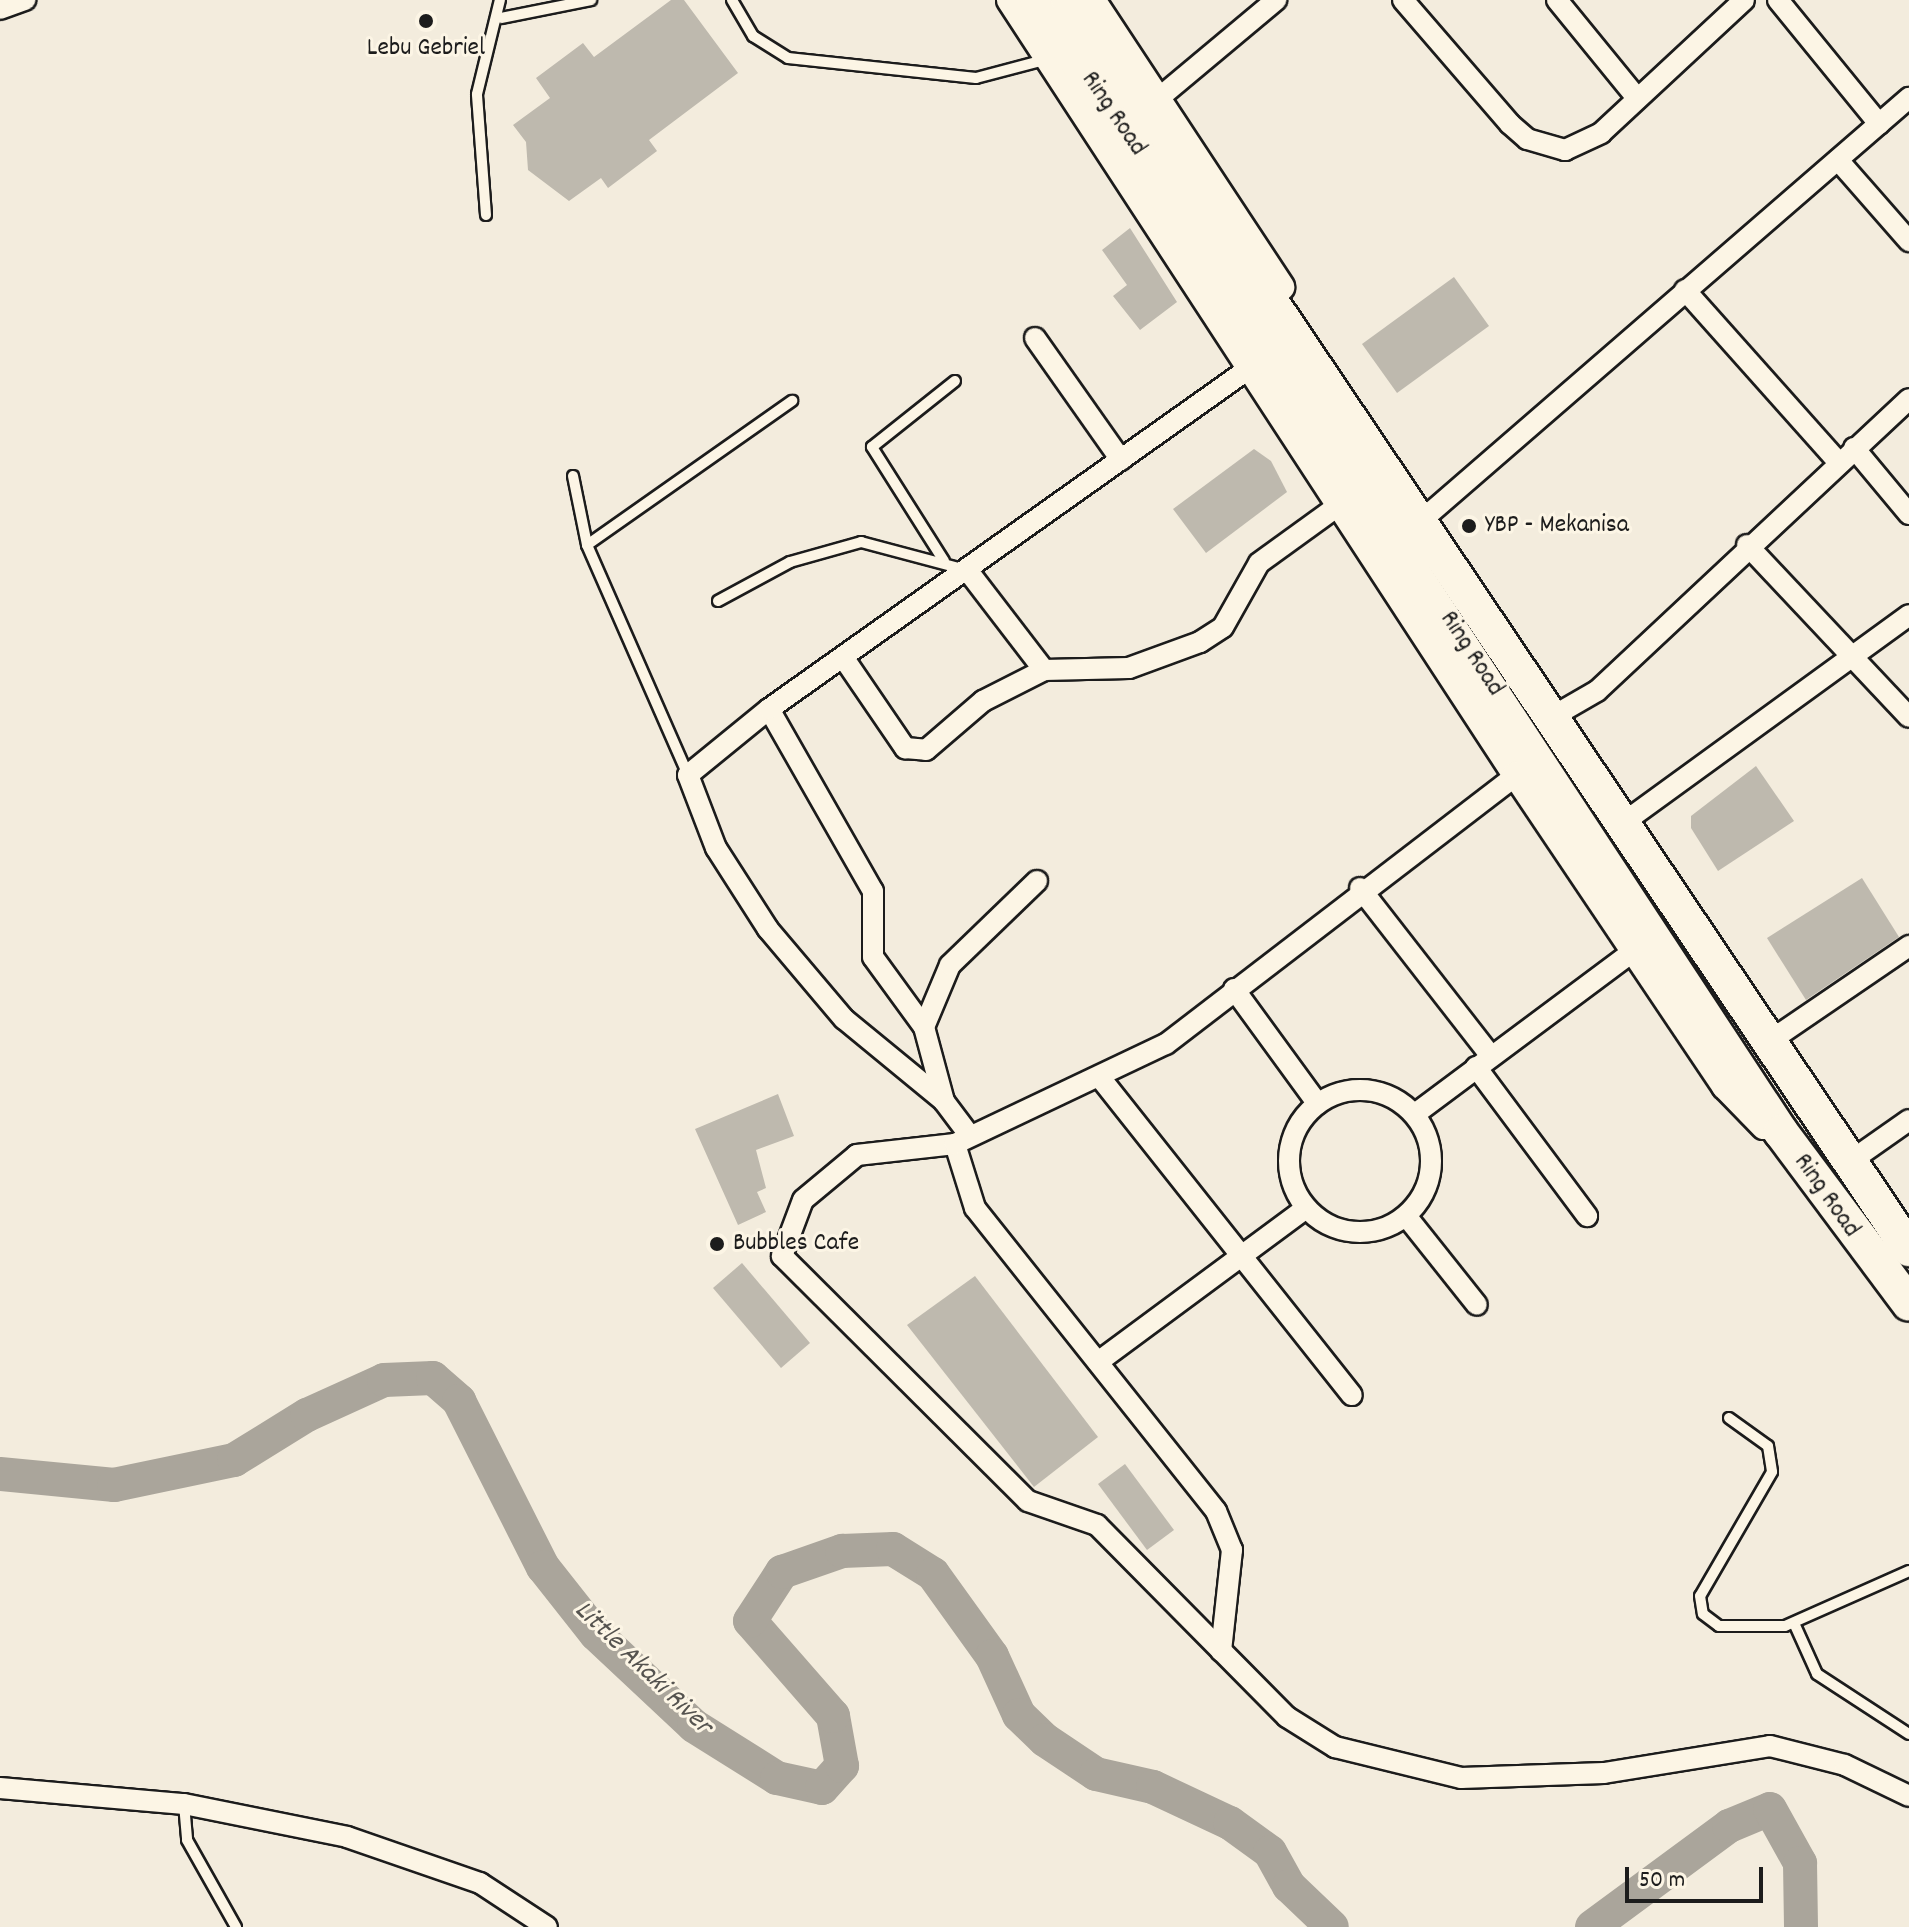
<!DOCTYPE html>
<style>
body{margin:0}
#map{position:relative;width:1909px;height:1927px;overflow:hidden;background:#f3ecdd;font-family:Dekko,sans-serif}
div>[style]{position:absolute}
[style*='--x']{left:calc(var(--x)*1px);top:calc(var(--y)*1px);width:calc(var(--w)*1px);rotate:calc(var(--a)*1deg)}
.river>*{height:34px;margin:-17px;padding:0 17px;transform-origin:17px;border-radius:17px;background:#aaa59b}
.building>*{inset:0;background:#beb9ae}
.roads{filter:drop-shadow(2px 0 #1c1c1c) drop-shadow(-2px 0 #1c1c1c) drop-shadow(0 2px #1c1c1c) drop-shadow(0 -2px #1c1c1c)}
.service>*{height:10px;margin:-5px;padding:0 5px;transform-origin:5px;border-radius:5px;background:#fcf5e5}
.minor>*{height:20px;margin:-10px;padding:0 10px;transform-origin:10px;border-radius:10px;background:#fcf5e5}
.minor>.ring{margin:-10px;padding:0;box-sizing:content-box;background:none;border:20px solid #fcf5e5;border-radius:50%}
.tertiary>*{height:26px;margin:-13px;padding:0 13px;transform-origin:13px;border-radius:13px;background:#fcf5e5}
.trunk>*{height:34px;margin:-17px;padding:0 17px;transform-origin:17px;border-radius:17px;background:#fcf5e5}
.dots>*{width:22px;height:22px;translate:-50% -50%;box-sizing:border-box;border:4px solid #fcf5e5;border-radius:50%}
span{translate:-50% -50%;white-space:nowrap;text-align:center;line-height:1.15;-webkit-text-stroke:6px #fcf5e5;paint-order:stroke}
.poi-label{font-size:26px;color:#1c1c1c}
.left{translate:0 -50%;text-align:left}
.street-label{font-size:26px;color:#1c1c1c}
.water-label{font-size:28px;color:#55534f;font-style:italic}
.scale{position:absolute;left:1625px;top:1867px;width:138px;height:36px;box-sizing:border-box;border:4px solid #1c1c1c;border-top:0;padding-left:10px;font-size:24px;line-height:28px;white-space:nowrap;color:#1c1c1c;-webkit-text-stroke:6px #fcf5e5;paint-order:stroke}
</style>
<div id="map">
<div class="river">
<div style="--x:0;--y:1474;--w:115;--a:5.5"></div>
<div style="--x:114;--y:1485;--w:123;--a:-11.8"></div>
<div style="--x:234;--y:1460;--w:86;--a:-31.7"></div>
<div style="--x:307;--y:1415;--w:85;--a:-24.4"></div>
<div style="--x:384;--y:1380;--w:49;--a:-2.3"></div>
<div style="--x:433;--y:1378;--w:35;--a:41"></div>
<div style="--x:459;--y:1401;--w:186;--a:63.2"></div>
<div style="--x:543;--y:1567;--w:85;--a:51.7"></div>
<div style="--x:596;--y:1634;--w:134;--a:43.2"></div>
<div style="--x:694;--y:1726;--w:98;--a:32.1"></div>
<div style="--x:777;--y:1778;--w:46;--a:12.5"></div>
<div style="--x:822;--y:1788;--w:30;--a:-48"></div>
<div style="--x:842;--y:1766;--w:51;--a:-100.2"></div>
<div style="--x:833;--y:1716;--w:126;--a:-131.1"></div>
<div style="--x:750;--y:1621;--w:59;--a:-56.9"></div>
<div style="--x:782;--y:1572;--w:64;--a:-19.3"></div>
<div style="--x:842;--y:1551;--w:51;--a:-2.2"></div>
<div style="--x:893;--y:1549;--w:47;--a:32"></div>
<div style="--x:933;--y:1574;--w:101;--a:54.3"></div>
<div style="--x:992;--y:1656;--w:65;--a:65.4"></div>
<div style="--x:1019;--y:1715;--w:36;--a:44"></div>
<div style="--x:1045;--y:1740;--w:61;--a:33.7"></div>
<div style="--x:1096;--y:1774;--w:58;--a:12.8"></div>
<div style="--x:1153;--y:1787;--w:85;--a:25.1"></div>
<div style="--x:1230;--y:1823;--w:49;--a:35.9"></div>
<div style="--x:1270;--y:1852;--w:39;--a:61"></div>
<div style="--x:1289;--y:1886;--w:59;--a:43.6"></div>
<div style="--x:1592;--y:1927;--w:170;--a:-36.4"></div>
<div style="--x:1729;--y:1826;--w:44;--a:-22.5"></div>
<div style="--x:1770;--y:1809;--w:62;--a:60.9"></div>
<div style="--x:1800;--y:1863;--w:64;--a:89.1"></div>
</div>
<div class="building">
<div style="clip-path:polygon(671px 0,684px 0,738px 73px,649px 140px,657px 151px,608px 188px,601px 178px,569px 201px,528px 170px,526px 142px,513px 125px,550px 98px,536px 78px,583px 43px,594px 57px)"></div>
<div style="clip-path:polygon(1130px 228px,1177px 302px,1140px 330px,1113px 296px,1127px 285px,1102px 250px)"></div>
<div style="clip-path:polygon(1454px 277px,1489px 326px,1397px 393px,1362px 344px)"></div>
<div style="clip-path:polygon(1254px 449px,1271px 461px,1287px 492px,1206px 553px,1173px 509px)"></div>
<div style="clip-path:polygon(1756px 766px,1794px 821px,1718px 871px,1691px 828px,1691px 816px)"></div>
<div style="clip-path:polygon(1862px 878px,1899px 937px,1806px 1000px,1767px 938px)"></div>
<div style="clip-path:polygon(778px 1094px,794px 1136px,756px 1150px,766px 1188px,757px 1192px,766px 1212px,738px 1225px,695px 1129px)"></div>
<div style="clip-path:polygon(742px 1263px,810px 1343px,781px 1368px,713px 1288px)"></div>
<div style="clip-path:polygon(975px 1276px,1098px 1437px,1034px 1487px,907px 1325px)"></div>
<div style="clip-path:polygon(1125px 1464px,1174px 1530px,1147px 1550px,1098px 1484px)"></div>
</div>
<div class="roads">
<div class="service">
<div style="--x:732;--y:0;--w:42;--a:59.7"></div>
<div style="--x:753;--y:36;--w:41;--a:32.2"></div>
<div style="--x:788;--y:58;--w:189;--a:6.1"></div>
<div style="--x:976;--y:78;--w:74;--a:-14.8"></div>
<div style="--x:501;--y:18;--w:92;--a:-11.3"></div>
<div style="--x:486;--y:215;--w:121;--a:-94.3"></div>
<div style="--x:477;--y:94;--w:97;--a:-76.3"></div>
<div style="--x:573;--y:476;--w:70;--a:78.5"></div>
<div style="--x:587;--y:545;--w:251;--a:66.3"></div>
<div style="--x:587;--y:545;--w:251;--a:-35.1"></div>
<div style="--x:944;--y:561;--w:135;--a:-122.3"></div>
<div style="--x:872;--y:447;--w:106;--a:-38.5"></div>
<div style="--x:718;--y:601;--w:82;--a:-28.4"></div>
<div style="--x:790;--y:562;--w:74;--a:-15.7"></div>
<div style="--x:861;--y:542;--w:109;--a:14.9"></div>
<div style="--x:1729;--y:1418;--w:48;--a:35.7"></div>
<div style="--x:1768;--y:1446;--w:26;--a:81"></div>
<div style="--x:1772;--y:1472;--w:143;--a:120.1"></div>
<div style="--x:1700;--y:1596;--w:18;--a:81"></div>
<div style="--x:1703;--y:1614;--w:20;--a:37"></div>
<div style="--x:1719;--y:1626;--w:66;--a:0"></div>
<div style="--x:1785;--y:1626;--w:136;--a:-23.9"></div>
<div style="--x:1794;--y:1623;--w:56;--a:65.7"></div>
<div style="--x:1817;--y:1674;--w:110;--a:33.1"></div>
<div style="--x:184;--y:1804;--w:36;--a:85"></div>
<div style="--x:187;--y:1840;--w:100;--a:60.6"></div>
</div>
<div class="minor">
<div style="--x:1403;--y:0;--w:164;--a:49.2"></div>
<div style="--x:1510;--y:124;--w:23;--a:41"></div>
<div style="--x:1527;--y:139;--w:40;--a:16"></div>
<div style="--x:1565;--y:150;--w:40;--a:-25"></div>
<div style="--x:1601;--y:133;--w:195;--a:-42.9"></div>
<div style="--x:1557;--y:0;--w:127;--a:50.8"></div>
<div style="--x:1778;--y:0;--w:160;--a:50.8"></div>
<div style="--x:0;--y:9;--w:27;--a:-20"></div>
<div style="--x:1159;--y:98;--w:153;--a:-39.9"></div>
<div style="--x:1838;--y:160;--w:108;--a:48.8"></div>
<div style="--x:1685;--y:290;--w:232;--a:48.3"></div>
<div style="--x:1035;--y:338;--w:149;--a:54.8"></div>
<div style="--x:1854;--y:448;--w:86;--a:50.2"></div>
<div style="--x:1430;--y:513;--w:634;--a:-40.91"></div>
<div style="--x:1747;--y:545;--w:236;--a:46.7"></div>
<div style="--x:968;--y:571;--w:125;--a:52.5"></div>
<div style="--x:845;--y:660;--w:107;--a:55.7"></div>
<div style="--x:905;--y:748;--w:21;--a:5"></div>
<div style="--x:926;--y:750;--w:75;--a:-40.7"></div>
<div style="--x:983;--y:701;--w:68;--a:-26.9"></div>
<div style="--x:1044;--y:670;--w:85;--a:-1.3"></div>
<div style="--x:1129;--y:668;--w:76;--a:-20.1"></div>
<div style="--x:1200;--y:642;--w:27;--a:-33"></div>
<div style="--x:1223;--y:627;--w:73;--a:-60.6"></div>
<div style="--x:1259;--y:563;--w:99;--a:-35.9"></div>
<div style="--x:769;--y:709;--w:210;--a:60.3"></div>
<div style="--x:873;--y:891;--w:66;--a:90"></div>
<div style="--x:873;--y:957;--w:87;--a:53.9"></div>
<div style="--x:924;--y:1027;--w:77;--a:74.9"></div>
<div style="--x:1564;--y:710;--w:38;--a:-30"></div>
<div style="--x:1597;--y:691;--w:427;--a:-43.1"></div>
<div style="--x:1634;--y:815;--w:340;--a:-36"></div>
<div style="--x:1360;--y:888;--w:213;--a:52.1"></div>
<div style="--x:1234;--y:989;--w:142;--a:53.9"></div>
<div style="--x:924;--y:1027;--w:67;--a:-67.2"></div>
<div style="--x:950;--y:965;--w:121;--a:-44"></div>
<div style="--x:1783;--y:1032;--w:153;--a:-34.3"></div>
<div style="--x:1476;--y:1067;--w:186;--a:53.3"></div>
<div style="--x:1102;--y:1080;--w:402;--a:51.6"></div>
<div class="ring" style="left:1289px;top:1090px;width:122px;height:122px"></div>
<div style="--x:1415;--y:1114;--w:276;--a:-36.7"></div>
<div style="--x:967;--y:1132;--w:39;--a:-127"></div>
<div style="--x:944;--y:1101;--w:129;--a:-140.6"></div>
<div style="--x:844;--y:1019;--w:118;--a:-130.2"></div>
<div style="--x:768;--y:929;--w:96;--a:-122.7"></div>
<div style="--x:716;--y:848;--w:78;--a:-111"></div>
<div style="--x:688;--y:775;--w:104;--a:-39.2"></div>
<div style="--x:769;--y:709;--w:595;--a:-35.35"></div>
<div style="--x:955;--y:1144;--w:99;--a:173.6"></div>
<div style="--x:857;--y:1155;--w:70;--a:140.2"></div>
<div style="--x:803;--y:1200;--w:60;--a:110.6"></div>
<div style="--x:782;--y:1256;--w:347;--a:44.9"></div>
<div style="--x:1028;--y:1501;--w:73;--a:19.2"></div>
<div style="--x:1097;--y:1525;--w:270;--a:45.3"></div>
<div style="--x:1287;--y:1717;--w:57;--a:32"></div>
<div style="--x:1335;--y:1747;--w:130;--a:13.8"></div>
<div style="--x:1461;--y:1778;--w:143;--a:-2"></div>
<div style="--x:1604;--y:1773;--w:168;--a:-9.2"></div>
<div style="--x:1770;--y:1746;--w:77;--a:14.2"></div>
<div style="--x:1845;--y:1765;--w:71;--a:25.8"></div>
<div style="--x:1845;--y:1165;--w:78;--a:-35.1"></div>
<div style="--x:1407;--y:1217;--w:112;--a:51.5"></div>
<div style="--x:1098;--y:1362;--w:259;--a:-36.5"></div>
<div style="--x:1221;--y:1651;--w:102;--a:-83.8"></div>
<div style="--x:1232;--y:1550;--w:42;--a:-112.3"></div>
<div style="--x:1216;--y:1511;--w:387;--a:-128.5"></div>
<div style="--x:975;--y:1208;--w:67;--a:-107.4"></div>
<div style="--x:955;--y:1144;--w:233;--a:-25.4"></div>
<div style="--x:1166;--y:1044;--w:441;--a:-37.5"></div>
<div style="--x:0;--y:1788;--w:185;--a:5"></div>
<div style="--x:184;--y:1804;--w:166;--a:11.4"></div>
<div style="--x:347;--y:1837;--w:141;--a:19.1"></div>
<div style="--x:480;--y:1883;--w:80;--a:33.3"></div>
</div>
<div class="tertiary">
<div style="--x:1010;--y:0;--w:926;--a:56.86"></div>
<div style="--x:1516;--y:775;--w:375;--a:56.1"></div>
<div style="--x:1725;--y:1086;--w:56;--a:45.7"></div>
<div style="--x:1092;--y:0;--w:344;--a:56.6"></div>
</div>
<div class="trunk">
<div style="--x:1037;--y:0;--w:1355;--a:56.69"></div>
<div style="--x:1781;--y:1132;--w:214;--a:53.3"></div>
<div style="--x:1068;--y:0;--w:1506;--a:56.05"></div>
</div>
</div>
<div class="dots">
<div style="left:426px;top:21px;background:#1c1c1c"></div>
<div style="left:1469px;top:526px;background:#1c1c1c"></div>
<div style="left:717px;top:1244px;background:#1c1c1c"></div>
</div>
<div class="poi-label">
<span style="left:426px;top:49px">Lebu Gebriel</span>
<span class="left" style="left:1485px;top:526px">YBP - Mekanisa</span>
<span class="left" style="left:733px;top:1244px">Bubbles Cafe</span>
</div>
<div class="street-label">
<span style="left:1113px;top:114px;rotate:56deg">Ring Road</span>
<span style="left:1471px;top:654px;rotate:57deg">Ring Road</span>
<span style="left:1826px;top:1196px;rotate:55deg">Ring Road</span>
</div>
<div class="water-label">
<span style="left:642px;top:1669px;rotate:44deg">Little Akaki River</span>
</div>
<div class="scale">50 m</div>
</div>
